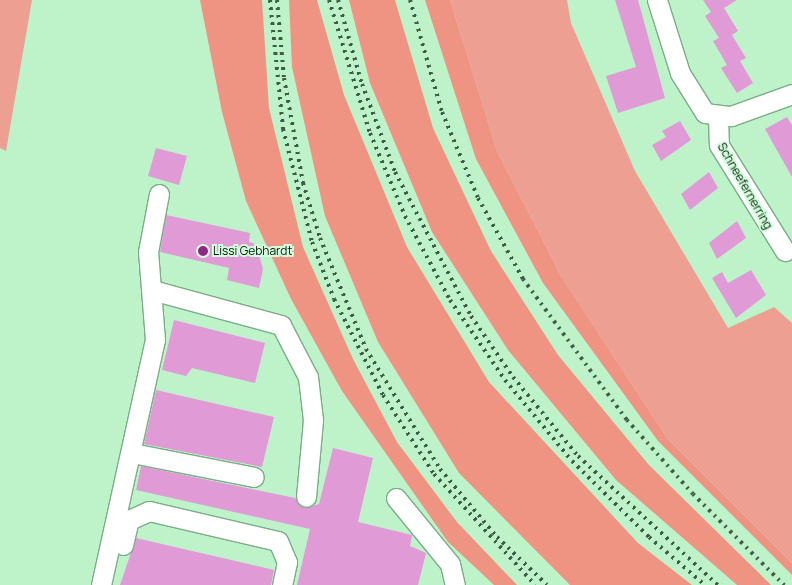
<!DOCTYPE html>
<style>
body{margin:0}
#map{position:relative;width:792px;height:585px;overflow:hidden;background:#bef3ca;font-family:Manrope,sans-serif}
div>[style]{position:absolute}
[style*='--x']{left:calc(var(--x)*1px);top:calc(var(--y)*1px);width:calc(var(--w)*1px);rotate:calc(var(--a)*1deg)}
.green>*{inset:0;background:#eda092}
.forest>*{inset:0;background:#ef9483}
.building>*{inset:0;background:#e09ad6}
.roads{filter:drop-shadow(1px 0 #7aad86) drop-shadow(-1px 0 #7aad86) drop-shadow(0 1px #7aad86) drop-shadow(0 -1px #7aad86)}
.minor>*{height:19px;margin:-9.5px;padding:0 9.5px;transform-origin:9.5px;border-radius:9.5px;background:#fff}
.rail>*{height:4px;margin-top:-2px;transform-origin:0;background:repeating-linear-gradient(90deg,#3e5c45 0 2.5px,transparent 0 7.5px)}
.dots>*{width:14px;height:14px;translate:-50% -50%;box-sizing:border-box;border:2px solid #d3fedc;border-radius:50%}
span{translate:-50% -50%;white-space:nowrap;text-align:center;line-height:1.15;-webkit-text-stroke:4px #d3fedc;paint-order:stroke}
.street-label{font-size:12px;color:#05190a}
.poi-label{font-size:12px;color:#05190a}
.left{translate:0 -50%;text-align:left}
</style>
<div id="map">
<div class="green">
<div style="clip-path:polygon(0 0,32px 0,6px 151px,0 148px)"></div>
<div style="clip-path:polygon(450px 0,567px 0,571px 23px,635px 171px,728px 328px,774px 307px,792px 323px,792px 563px,667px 438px,561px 276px,497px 151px)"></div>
</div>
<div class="forest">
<div style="clip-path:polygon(200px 0,262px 0,269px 108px,303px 247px,353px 359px,397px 442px,457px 522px,517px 585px,494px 585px,448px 542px,342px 391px,291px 299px,246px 201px,222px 112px)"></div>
<div style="clip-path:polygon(289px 0,317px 0,344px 95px,407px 247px,489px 382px,638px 543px,692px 585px,570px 585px,459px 473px,378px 342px,325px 216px,292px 67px)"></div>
<div style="clip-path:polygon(349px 0,395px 0,433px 128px,491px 251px,558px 355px,649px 465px,771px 585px,737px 585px,616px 480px,508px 350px,432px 232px,370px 83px)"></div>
<div style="clip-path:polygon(425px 0,450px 0,497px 151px,561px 276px,667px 438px,792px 563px,792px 575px,658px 441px,543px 283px,476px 159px)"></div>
</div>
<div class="building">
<div style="clip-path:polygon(615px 0,638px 0,665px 98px,618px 113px,606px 76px,636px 67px)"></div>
<div style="clip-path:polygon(703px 0,737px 0,724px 8px,738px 31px,732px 35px,746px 58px,740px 61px,753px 83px,737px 93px,721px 68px,727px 65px,713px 41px,719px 38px,705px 16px,711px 12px)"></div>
<div style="clip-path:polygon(787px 117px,792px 125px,792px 177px,765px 129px)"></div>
<div style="clip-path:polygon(680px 121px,691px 140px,661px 161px,652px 145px,666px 137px,662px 131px)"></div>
<div style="clip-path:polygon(156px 148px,187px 156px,179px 185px,148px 176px)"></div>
<div style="clip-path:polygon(709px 172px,718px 188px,690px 210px,681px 194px)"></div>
<div style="clip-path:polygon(166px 215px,250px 233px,249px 242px,256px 244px,263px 269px,259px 288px,227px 280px,229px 268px,160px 252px)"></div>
<div style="clip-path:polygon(737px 221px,746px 238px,717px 259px,709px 243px)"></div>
<div style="clip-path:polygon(751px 270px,766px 295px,736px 318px,712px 278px,722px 272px,728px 283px)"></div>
<div style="clip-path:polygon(174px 320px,265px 343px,255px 383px,192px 368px,186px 376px,162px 370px)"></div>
<div style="clip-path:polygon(156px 390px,274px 417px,262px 467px,144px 444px)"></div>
<div style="clip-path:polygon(333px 448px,373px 458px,358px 522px,412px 535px,410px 546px,426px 553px,418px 585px,297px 585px,310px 529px,136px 490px,141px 466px,295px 498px,300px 506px,310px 507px,319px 504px)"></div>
<div style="clip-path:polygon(136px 538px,274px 570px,271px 585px,120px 585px)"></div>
</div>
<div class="roads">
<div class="minor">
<div style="--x:657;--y:0;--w:77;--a:72.5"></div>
<div style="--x:680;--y:73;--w:47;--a:58"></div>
<div style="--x:705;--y:113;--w:26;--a:7"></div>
<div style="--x:731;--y:116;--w:65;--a:-19.8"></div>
<div style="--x:718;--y:118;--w:27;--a:88"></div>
<div style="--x:719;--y:145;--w:125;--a:58.1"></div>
<div style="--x:152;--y:290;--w:134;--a:15.2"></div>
<div style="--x:281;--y:325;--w:59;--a:62.6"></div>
<div style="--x:308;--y:377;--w:43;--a:83.4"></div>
<div style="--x:313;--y:420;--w:77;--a:95.2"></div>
<div style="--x:132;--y:453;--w:124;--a:11.1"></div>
<div style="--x:396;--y:498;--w:85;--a:50.7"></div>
<div style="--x:450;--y:564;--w:22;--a:77"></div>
<div style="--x:123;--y:545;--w:26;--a:-77"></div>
<div style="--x:129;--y:520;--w:22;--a:-24"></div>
<div style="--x:149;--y:511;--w:132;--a:13.1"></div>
<div style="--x:278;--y:541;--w:23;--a:67"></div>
<div style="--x:287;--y:562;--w:24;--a:102"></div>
<div style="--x:101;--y:585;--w:251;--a:-77.6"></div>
<div style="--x:155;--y:340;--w:88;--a:-94.5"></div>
<div style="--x:148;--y:252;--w:59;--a:-79.3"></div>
</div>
</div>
<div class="rail">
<div style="--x:270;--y:0;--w:130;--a:84.2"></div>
<div style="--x:283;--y:129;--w:117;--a:75.6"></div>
<div style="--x:312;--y:242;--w:61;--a:68.9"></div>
<div style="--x:334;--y:299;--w:108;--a:63"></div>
<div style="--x:383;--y:395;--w:94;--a:57.2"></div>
<div style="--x:434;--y:474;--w:150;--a:47.7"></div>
<div style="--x:277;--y:0;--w:78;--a:84.9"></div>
<div style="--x:284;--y:78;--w:107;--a:79.7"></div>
<div style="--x:303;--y:183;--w:58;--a:72.8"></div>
<div style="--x:320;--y:238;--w:120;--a:67.5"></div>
<div style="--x:366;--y:349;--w:141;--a:58.3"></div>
<div style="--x:440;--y:469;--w:89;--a:50"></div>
<div style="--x:497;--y:537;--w:69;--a:43.8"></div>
<div style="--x:329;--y:0;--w:139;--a:72.9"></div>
<div style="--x:370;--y:133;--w:90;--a:67.1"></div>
<div style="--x:405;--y:216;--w:95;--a:61.8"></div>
<div style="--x:450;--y:300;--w:97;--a:55.5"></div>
<div style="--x:505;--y:380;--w:105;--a:50.4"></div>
<div style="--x:572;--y:461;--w:108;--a:44.6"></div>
<div style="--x:649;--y:537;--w:74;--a:40.6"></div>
<div style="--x:338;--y:0;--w:87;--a:74.1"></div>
<div style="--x:362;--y:84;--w:94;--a:69.4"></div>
<div style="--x:395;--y:172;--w:163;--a:62.2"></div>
<div style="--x:471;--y:316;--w:74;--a:55.5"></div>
<div style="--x:513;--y:377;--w:102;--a:50.6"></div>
<div style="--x:578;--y:456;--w:190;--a:42.7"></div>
<div style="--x:410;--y:0;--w:116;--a:74.1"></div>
<div style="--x:442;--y:112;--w:93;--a:67.3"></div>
<div style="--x:478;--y:198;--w:93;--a:60.9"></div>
<div style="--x:523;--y:279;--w:175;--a:53.6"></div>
<div style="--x:627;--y:420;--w:99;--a:48.3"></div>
<div style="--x:693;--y:494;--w:129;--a:45"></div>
</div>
<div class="dots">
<div style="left:203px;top:251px;background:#912689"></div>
</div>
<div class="street-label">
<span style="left:745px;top:186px;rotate:60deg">Schneefernerring</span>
</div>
<div class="poi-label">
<span class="left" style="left:213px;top:251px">Lissi Gebhardt</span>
</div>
</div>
